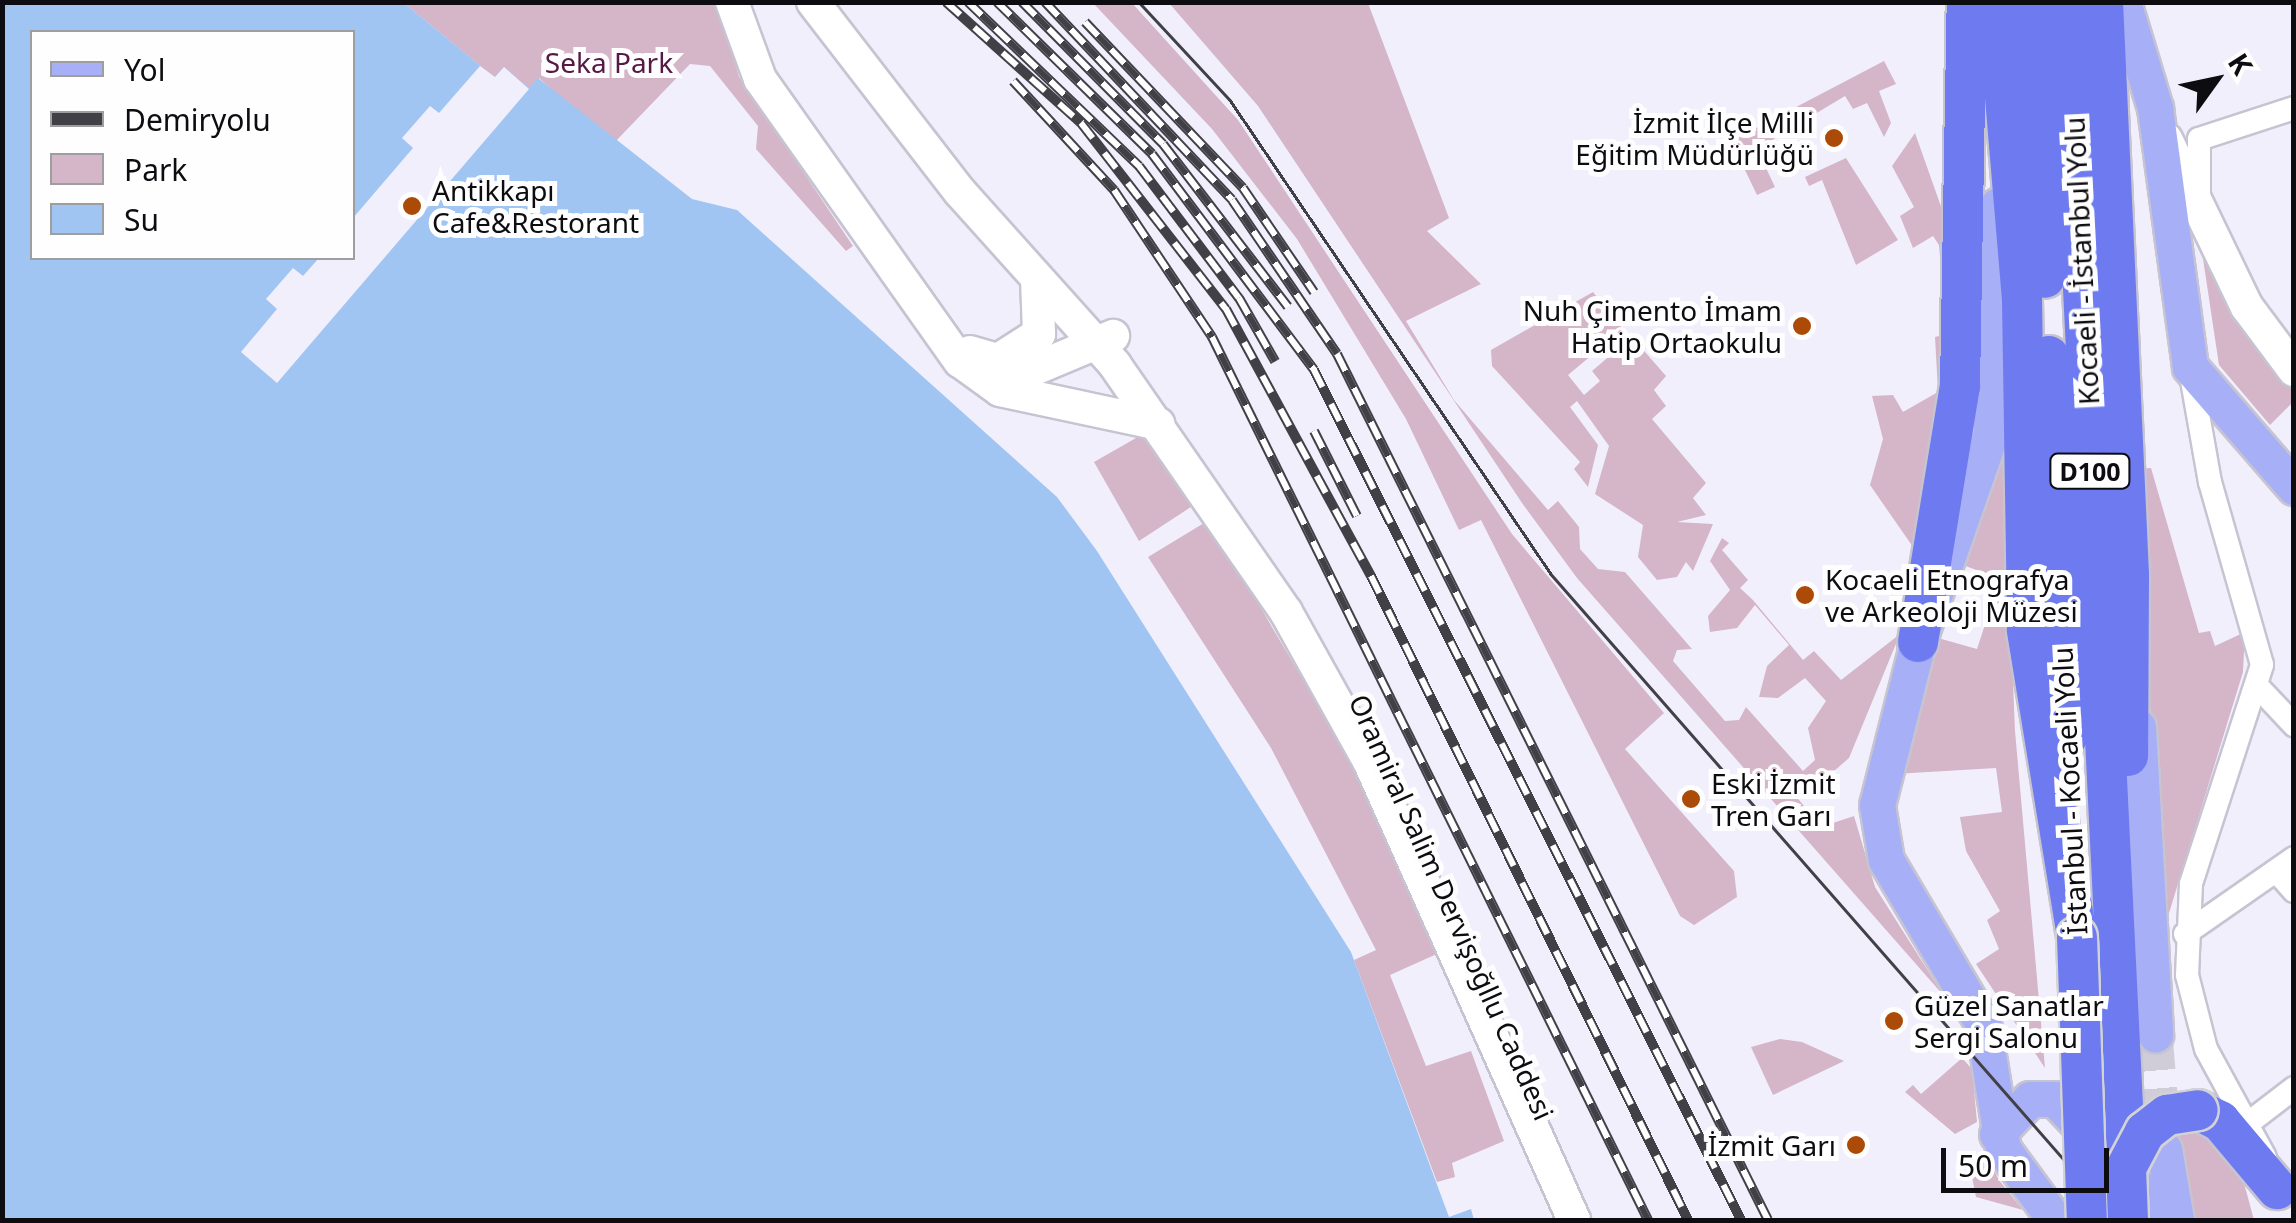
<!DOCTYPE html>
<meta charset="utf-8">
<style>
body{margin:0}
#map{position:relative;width:2296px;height:1223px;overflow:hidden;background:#f2effd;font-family:"Noto Sans",sans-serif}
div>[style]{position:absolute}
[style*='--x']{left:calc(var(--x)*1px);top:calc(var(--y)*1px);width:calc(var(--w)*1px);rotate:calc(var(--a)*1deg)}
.green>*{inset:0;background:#d5b5c8}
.water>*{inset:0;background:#a0c5f2}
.pier>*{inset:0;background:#f2effd}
.primary-tunnel>*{height:35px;margin-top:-17.5px;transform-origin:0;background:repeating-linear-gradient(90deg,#d0cdd9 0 35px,transparent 0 53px)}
.roads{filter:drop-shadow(2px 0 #c7c4d2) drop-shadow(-2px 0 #c7c4d2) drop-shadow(0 2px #c7c4d2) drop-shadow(0 -2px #c7c4d2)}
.street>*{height:22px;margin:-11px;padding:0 11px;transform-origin:11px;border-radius:11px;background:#fff}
.secondary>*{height:32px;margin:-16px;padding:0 16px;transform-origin:16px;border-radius:16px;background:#fff}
.primary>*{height:35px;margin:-17.5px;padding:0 17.5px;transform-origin:17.5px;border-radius:17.5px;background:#a7aff6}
.highway>*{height:40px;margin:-20px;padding:0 20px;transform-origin:20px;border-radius:20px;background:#6d7af0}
.tram>*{height:2.5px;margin:-1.25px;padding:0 1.25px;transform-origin:1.25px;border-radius:1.25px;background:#424047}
.rail>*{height:10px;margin-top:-5px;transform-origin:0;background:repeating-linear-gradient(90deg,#fefefe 0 19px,#424047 0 38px);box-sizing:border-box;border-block:2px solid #424047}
.bridges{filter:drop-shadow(2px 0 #d3d3d4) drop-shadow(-2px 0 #d3d3d4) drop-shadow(0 2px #d3d3d4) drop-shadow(0 -2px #d3d3d4)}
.highway-bridge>*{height:40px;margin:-20px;padding:0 20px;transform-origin:20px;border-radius:20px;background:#6d7af0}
.dots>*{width:28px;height:28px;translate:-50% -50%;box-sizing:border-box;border:5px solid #fefefe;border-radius:50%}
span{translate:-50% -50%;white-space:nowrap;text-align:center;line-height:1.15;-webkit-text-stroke:10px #fefefe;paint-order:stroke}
.shield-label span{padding:2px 8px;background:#fefefe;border:2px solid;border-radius:8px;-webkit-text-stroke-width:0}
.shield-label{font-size:25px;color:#0d0c10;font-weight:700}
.park-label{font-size:28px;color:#561945}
.poi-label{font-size:28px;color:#0d0c10}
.right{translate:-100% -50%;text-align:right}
.left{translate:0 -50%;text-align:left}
.street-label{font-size:28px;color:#0d0c10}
.frame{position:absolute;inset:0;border:5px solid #0d0c10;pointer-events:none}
.legend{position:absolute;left:30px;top:30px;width:325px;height:230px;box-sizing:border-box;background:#fefefe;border:2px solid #9e9d9f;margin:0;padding:12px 18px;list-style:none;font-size:30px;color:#0d0c10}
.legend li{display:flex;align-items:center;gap:20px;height:50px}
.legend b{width:50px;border:2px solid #9e9d9f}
.north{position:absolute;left:2166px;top:30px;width:100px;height:100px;-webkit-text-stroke:8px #fefefe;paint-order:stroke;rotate:57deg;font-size:28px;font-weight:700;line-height:40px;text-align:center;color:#0d0c10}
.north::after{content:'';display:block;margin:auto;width:35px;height:45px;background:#0d0c10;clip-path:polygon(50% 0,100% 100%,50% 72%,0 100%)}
.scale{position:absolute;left:1941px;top:1148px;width:168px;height:45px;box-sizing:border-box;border:5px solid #0d0c10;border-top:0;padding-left:12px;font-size:30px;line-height:35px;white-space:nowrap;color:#0d0c10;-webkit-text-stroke:8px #fefefe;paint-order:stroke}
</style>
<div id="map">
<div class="green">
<div style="clip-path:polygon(404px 3px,718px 3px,739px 77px,853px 246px,846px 251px,756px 149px,758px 126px,710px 66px,690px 64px,613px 144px,539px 78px,529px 89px,495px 78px)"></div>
<div style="clip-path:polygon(1093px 3px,1132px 3px,1238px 120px,1512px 534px,1664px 713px,1625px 749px,1734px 871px,1737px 897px,1694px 925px,1680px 916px,1481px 520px,1459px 530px,1406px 419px,1297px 239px,1212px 129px)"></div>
<div style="clip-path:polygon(1169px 3px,1368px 3px,1449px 218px,1427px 231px,1481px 284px,1406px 321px,1454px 400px,1548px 510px,1558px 501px,1579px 527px,1580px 549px,1598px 569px,1625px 572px,1692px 649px,1677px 650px,1673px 661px,1725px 721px,1739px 720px,1746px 707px,1803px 771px,1815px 760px,1808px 728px,1826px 701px,1805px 678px,1778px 698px,1759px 697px,1767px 666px,1789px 645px,1755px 605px,1737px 628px,1710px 632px,1708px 616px,1730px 590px,1710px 561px,1722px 538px,1729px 543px,1722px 550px,1748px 580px,1740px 588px,1753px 600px,1803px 660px,1814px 651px,1841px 680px,1900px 634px,1849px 758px,1810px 792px,1791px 790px,1821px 827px,1854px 816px,1875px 887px,1944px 996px,1577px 578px,1522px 503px,1258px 106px)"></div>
<div style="clip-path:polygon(1884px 61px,1896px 84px,1879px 91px,1891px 123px,1884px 137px,1867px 103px,1853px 109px,1845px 96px,1757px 149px,1775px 187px,1757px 195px,1731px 141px)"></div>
<div style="clip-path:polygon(1915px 133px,1949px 229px,1944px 305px,1939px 245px,1933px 236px,1913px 248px,1900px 216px,1914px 207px,1892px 166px)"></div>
<div style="clip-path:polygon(1846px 158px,1898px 240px,1856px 265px,1822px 180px,1809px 186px,1805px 177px)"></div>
<div style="clip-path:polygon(2202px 252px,2252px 342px,2293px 379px,2293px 402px,2270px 425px,2219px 365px)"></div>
<div style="clip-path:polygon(1593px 292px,1623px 329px,1568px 375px,1584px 395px,1600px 381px,1592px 371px,1632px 337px,1666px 376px,1654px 390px,1666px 406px,1652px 419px,1706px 483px,1693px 498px,1706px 515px,1677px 522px,1713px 524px,1693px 571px,1686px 562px,1677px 577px,1657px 580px,1638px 557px,1643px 525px,1595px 494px,1609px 446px,1577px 401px,1570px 407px,1598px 445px,1588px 487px,1574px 469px,1580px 462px,1492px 366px,1491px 350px)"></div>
<div style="clip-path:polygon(1951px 333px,1913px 547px,1870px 485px,1883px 439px,1872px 396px,1893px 395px,1903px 412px,1938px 392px,1935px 337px)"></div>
<div style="clip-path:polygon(1143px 434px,1197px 503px,1139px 541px,1094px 462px)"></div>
<div style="clip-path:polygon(2004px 456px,2015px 731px,2045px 1068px,1976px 964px,1999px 949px,1987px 920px,2000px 911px,1966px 851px,1960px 817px,2002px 812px,1996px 768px,1895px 774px,1938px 638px,1977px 649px,2000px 579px,1963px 565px,1993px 457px)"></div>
<div style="clip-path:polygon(2151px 468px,2199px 633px,2210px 631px,2215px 646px,2245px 632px,2243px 672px,2162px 936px,2138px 469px)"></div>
<div style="clip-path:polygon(1209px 520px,1359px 775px,1439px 953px,1390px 975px,1426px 1066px,1471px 1051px,1504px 1141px,1452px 1163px,1455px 1177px,1437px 1182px,1354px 960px,1376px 950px,1271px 748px,1148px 557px)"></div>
<div style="clip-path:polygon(1780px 1039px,1802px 1042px,1844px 1061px,1773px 1095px,1751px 1047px)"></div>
<div style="clip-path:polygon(1962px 1058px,1972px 1069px,1977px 1122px,1955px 1134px,1905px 1092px,1913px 1085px,1921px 1094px)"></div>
<div style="clip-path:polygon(2189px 1122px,2238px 1161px,2254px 1220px,2185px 1220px,2175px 1134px)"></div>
<div style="clip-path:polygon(1985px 1153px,1999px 1180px,2023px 1210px,1976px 1197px,1971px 1172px)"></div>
</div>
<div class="water">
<div style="clip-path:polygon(evenodd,2px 3px,404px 3px,494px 77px,504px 67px,529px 88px,538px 78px,692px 199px,737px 210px,1057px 497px,1097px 551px,1351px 952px,1449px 1217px,1471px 1209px,1474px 1220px,3px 1220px,2px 3px,32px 32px,352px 32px,352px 258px,32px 258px,32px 32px)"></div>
</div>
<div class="pier">
<div style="clip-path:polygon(480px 66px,495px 77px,504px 67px,529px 89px,277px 383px,241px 352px,277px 309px,266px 299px,293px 268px,303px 276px,319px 258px,352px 258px,353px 218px,413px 148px,402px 138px,430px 106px,439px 113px)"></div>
</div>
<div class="primary-tunnel">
<div style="--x:2155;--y:1035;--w:108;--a:85.2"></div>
</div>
<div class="roads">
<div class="street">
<div style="--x:2199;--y:201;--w:62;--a:-90"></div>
<div style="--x:2199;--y:139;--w:100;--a:-18.1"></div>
<div style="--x:2190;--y:369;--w:115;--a:80"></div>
<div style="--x:2210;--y:482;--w:190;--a:74.1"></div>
<div style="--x:2262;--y:665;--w:230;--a:108"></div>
<div style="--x:2191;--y:884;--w:91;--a:92.5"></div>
<div style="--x:2187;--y:975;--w:76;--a:75.6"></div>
<div style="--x:2206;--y:1049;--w:123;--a:61.4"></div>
<div style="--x:2260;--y:689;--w:50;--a:46.6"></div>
<div style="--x:2276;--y:871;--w:27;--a:48"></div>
<div style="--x:2185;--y:934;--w:133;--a:-34.9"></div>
<div style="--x:2251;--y:1121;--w:54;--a:-37.5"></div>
</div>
<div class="secondary">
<div style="--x:732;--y:2;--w:82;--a:70"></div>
<div style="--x:760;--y:79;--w:346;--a:54.7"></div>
<div style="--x:960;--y:361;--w:49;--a:35.9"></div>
<div style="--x:1000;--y:390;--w:162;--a:12.1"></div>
<div style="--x:813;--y:2;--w:240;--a:52.3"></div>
<div style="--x:960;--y:192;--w:232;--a:48.1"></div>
<div style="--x:1115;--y:365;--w:300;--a:55.3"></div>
<div style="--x:1286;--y:612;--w:171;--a:60.9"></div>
<div style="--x:1369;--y:761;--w:503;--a:65.93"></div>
<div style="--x:2166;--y:139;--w:187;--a:64.3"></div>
<div style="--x:2247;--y:307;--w:79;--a:53.3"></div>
<div style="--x:970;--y:352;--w:65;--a:16.2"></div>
<div style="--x:1032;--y:370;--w:88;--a:-22.8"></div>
<div style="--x:992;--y:364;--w:56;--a:-32.6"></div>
<div style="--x:1039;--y:334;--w:55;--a:-92.1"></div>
</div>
<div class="primary">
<div style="--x:2123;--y:2;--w:111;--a:73.2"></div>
<div style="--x:2155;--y:108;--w:261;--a:82.3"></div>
<div style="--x:2190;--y:367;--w:159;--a:49.1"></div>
<div style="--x:1998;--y:205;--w:228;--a:91.8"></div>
<div style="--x:1991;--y:433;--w:221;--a:109.3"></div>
<div style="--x:1918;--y:642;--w:168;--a:104.1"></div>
<div style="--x:1877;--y:805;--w:56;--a:80.7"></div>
<div style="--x:1886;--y:860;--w:191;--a:59.4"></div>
<div style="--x:1983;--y:1024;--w:127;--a:80.9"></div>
<div style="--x:2003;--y:1149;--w:88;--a:53.8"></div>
<div style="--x:2138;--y:727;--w:308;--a:86.8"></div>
<div style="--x:1997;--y:1134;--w:48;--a:-46.7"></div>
<div style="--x:2030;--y:1099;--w:25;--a:0"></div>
<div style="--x:2055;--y:1099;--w:166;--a:46.7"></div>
<div style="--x:2164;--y:1149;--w:72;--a:80.4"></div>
</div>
<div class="highway">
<div style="--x:1997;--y:2;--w:299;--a:85.2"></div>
<div style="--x:2022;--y:300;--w:331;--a:89.1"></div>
<div style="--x:2027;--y:631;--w:310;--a:80.7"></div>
<div style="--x:2032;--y:2;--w:276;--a:87.3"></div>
<div style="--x:2069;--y:2;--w:1167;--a:87.2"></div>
<div style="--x:2103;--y:2;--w:574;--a:87.4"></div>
<div style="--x:2129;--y:575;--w:181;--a:90.3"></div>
<div style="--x:2049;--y:356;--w:382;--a:87.3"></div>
<div style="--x:1918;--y:642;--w:259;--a:-80.7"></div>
<div style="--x:1960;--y:386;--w:384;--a:-89"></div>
<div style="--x:2198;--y:1110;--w:25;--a:27"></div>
<div style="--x:2220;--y:1121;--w:89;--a:50"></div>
</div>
</div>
<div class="tram">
<div style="--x:1139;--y:2;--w:134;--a:47.1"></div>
<div style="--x:1230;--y:100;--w:572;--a:55.89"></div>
<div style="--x:1551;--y:574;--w:859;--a:48.78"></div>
</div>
<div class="rail">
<div style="--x:946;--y:2;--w:181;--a:41.9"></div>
<div style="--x:1081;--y:123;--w:236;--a:52.1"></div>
<div style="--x:1226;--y:309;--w:304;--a:61.5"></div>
<div style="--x:1371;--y:576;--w:718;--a:63.79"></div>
<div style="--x:968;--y:2;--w:237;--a:43.8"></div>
<div style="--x:1139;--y:166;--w:166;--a:52.9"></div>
<div style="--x:1239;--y:298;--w:73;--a:60.3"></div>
<div style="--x:997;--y:2;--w:217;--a:44.4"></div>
<div style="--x:1152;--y:154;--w:270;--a:53.1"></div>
<div style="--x:1314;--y:370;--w:951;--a:63.33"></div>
<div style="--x:1022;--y:2;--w:200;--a:45.2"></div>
<div style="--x:1163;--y:144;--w:205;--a:52.5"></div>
<div style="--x:1045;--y:2;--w:272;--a:46.6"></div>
<div style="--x:1232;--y:200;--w:186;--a:55.7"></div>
<div style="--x:1337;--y:354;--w:967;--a:63.54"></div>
<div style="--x:1085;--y:22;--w:229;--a:46.4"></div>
<div style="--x:1243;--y:188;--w:126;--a:55.7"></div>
<div style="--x:1013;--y:81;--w:149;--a:47.2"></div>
<div style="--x:1114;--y:190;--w:177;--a:56.3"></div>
<div style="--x:1212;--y:337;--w:985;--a:63.72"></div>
<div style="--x:1314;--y:431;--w:95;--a:63.2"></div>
</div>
<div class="bridges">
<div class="highway-bridge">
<div style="--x:2077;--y:937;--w:283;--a:88"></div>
<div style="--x:2128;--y:1220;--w:52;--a:-92.2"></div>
<div style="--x:2126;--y:1168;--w:41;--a:-62.2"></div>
<div style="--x:2145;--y:1132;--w:28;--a:-38"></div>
<div style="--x:2167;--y:1115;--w:31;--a:-9"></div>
</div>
</div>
<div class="dots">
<div style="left:1834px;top:138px;background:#ac4a07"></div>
<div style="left:412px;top:206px;background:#ac4a07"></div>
<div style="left:1802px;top:326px;background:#ac4a07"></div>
<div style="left:1805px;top:595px;background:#ac4a07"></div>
<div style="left:1691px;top:799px;background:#ac4a07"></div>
<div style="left:1894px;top:1021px;background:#ac4a07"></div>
<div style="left:1856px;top:1145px;background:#ac4a07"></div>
</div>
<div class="shield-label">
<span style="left:2090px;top:471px">D100</span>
</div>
<div class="park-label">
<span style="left:609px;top:62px">Seka Park</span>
</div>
<div class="poi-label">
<span class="right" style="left:1814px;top:138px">İzmit İlçe Milli<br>Eğitim Müdürlüğü</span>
<span class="left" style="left:432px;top:206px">Antikkapı<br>Cafe&amp;Restorant</span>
<span class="right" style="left:1782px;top:326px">Nuh Çimento İmam<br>Hatip Ortaokulu</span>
<span class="left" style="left:1825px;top:595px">Kocaeli Etnografya<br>ve Arkeoloji Müzesi</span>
<span class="left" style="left:1711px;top:799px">Eski İzmit<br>Tren Garı</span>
<span class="left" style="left:1914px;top:1021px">Güzel Sanatlar<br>Sergi Salonu</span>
<span class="right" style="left:1836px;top:1145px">İzmit Garı</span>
</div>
<div class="street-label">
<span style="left:2081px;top:261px;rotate:-93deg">Kocaeli - İstanbul Yolu</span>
<span style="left:2069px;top:791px;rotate:-93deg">İstanbul - Kocaeli Yolu</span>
<span style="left:1452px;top:907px;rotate:66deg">Oramiral Salim Dervişoğllu Caddesi</span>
</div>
<div class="frame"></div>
<ul class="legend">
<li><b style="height:12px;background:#a7aff6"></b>Yol</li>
<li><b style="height:12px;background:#424047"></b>Demiryolu</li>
<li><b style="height:28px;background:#d5b5c8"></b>Park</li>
<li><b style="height:28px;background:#a0c5f2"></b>Su</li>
</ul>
<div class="north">K</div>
<div class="scale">50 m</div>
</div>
